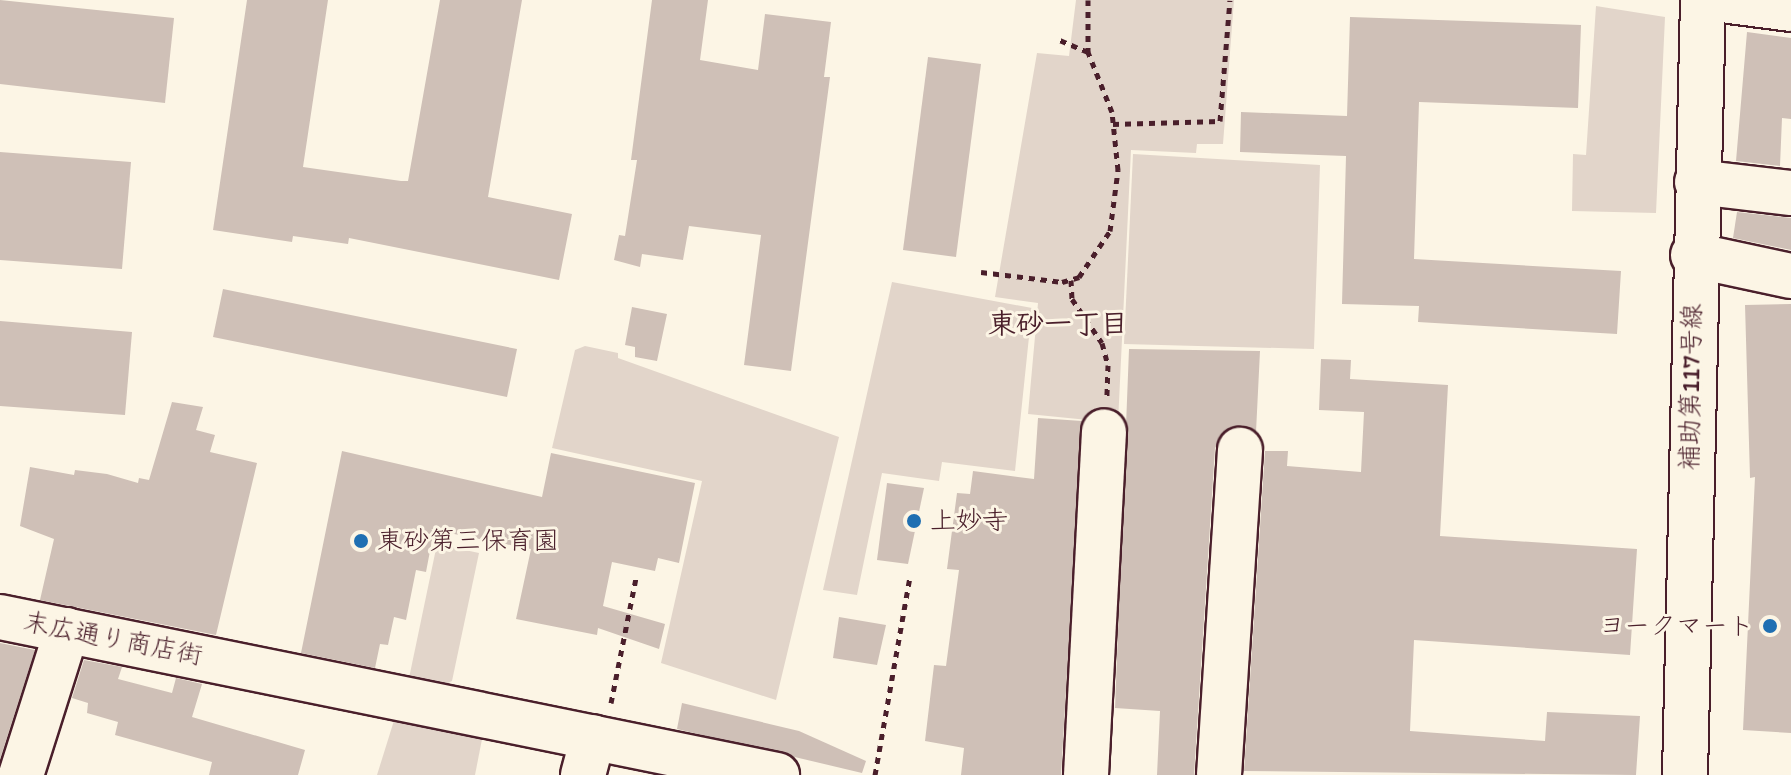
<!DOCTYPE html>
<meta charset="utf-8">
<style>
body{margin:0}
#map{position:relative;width:1791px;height:775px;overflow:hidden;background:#fcf5e5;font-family:Itim,"Klee One",sans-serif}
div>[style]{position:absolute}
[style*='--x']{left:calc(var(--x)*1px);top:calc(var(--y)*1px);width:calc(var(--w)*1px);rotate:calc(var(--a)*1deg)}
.green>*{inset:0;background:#e2d5ca}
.building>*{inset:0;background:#cfc0b7}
.path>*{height:5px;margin-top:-2.5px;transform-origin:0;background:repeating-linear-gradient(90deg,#4a1f2b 0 6px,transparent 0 12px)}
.roads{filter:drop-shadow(2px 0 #4a1f2b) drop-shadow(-2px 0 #4a1f2b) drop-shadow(0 2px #4a1f2b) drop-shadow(0 -2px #4a1f2b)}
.minor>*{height:44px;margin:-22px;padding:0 22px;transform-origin:22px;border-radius:22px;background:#fcf5e5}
.dots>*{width:22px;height:22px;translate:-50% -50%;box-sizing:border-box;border:4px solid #fcf5e5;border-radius:50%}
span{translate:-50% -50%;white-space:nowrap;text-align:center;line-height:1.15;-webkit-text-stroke:6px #fcf5e5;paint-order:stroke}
.street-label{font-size:26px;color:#4a1f2b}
.poi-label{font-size:26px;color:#4a1f2b}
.left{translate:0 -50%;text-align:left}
.right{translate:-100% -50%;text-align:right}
.neighbourhood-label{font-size:28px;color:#4a1f2b;font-weight:700}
</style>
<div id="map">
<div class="green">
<div style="clip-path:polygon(1076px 0,1234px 0,1223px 144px,1197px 144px,1196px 153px,1131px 150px,1118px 423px,1028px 414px,1038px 303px,995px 297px,1037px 53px,1069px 56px)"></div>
<div style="clip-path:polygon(1596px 6px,1665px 17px,1656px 213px,1572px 211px,1573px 154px,1586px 155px)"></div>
<div style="clip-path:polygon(1133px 154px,1320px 165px,1314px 349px,1124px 344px)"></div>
<div style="clip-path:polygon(892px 282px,1032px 308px,1015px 471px,942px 462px,939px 481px,882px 473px,857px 595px,823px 590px)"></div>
<div style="clip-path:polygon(585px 346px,618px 353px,618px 358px,839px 437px,776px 700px,661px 663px,702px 481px,552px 448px,575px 350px)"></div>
<div style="clip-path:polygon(437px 544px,479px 553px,452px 681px,437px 688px,408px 683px)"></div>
<div style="clip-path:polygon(397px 711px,484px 729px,475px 775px,377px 775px)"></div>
</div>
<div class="building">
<div style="clip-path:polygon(0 0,174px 18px,165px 103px,0 84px)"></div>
<div style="clip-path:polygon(247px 0,328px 0,303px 167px,401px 181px,408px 181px,440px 0,522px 0,488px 197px,572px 214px,559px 280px,349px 238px,348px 244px,293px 236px,292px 242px,213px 230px)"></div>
<div style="clip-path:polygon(652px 0,708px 0,700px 60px,758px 70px,765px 14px,831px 22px,824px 77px,830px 77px,791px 371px,744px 365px,761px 235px,689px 226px,683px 260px,642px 254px,640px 267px,614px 260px,619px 235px,625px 236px,637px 160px,631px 160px)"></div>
<div style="clip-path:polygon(1350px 17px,1581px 25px,1578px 108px,1419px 102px,1414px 259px,1621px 271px,1617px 334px,1418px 322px,1419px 306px,1342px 304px,1346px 156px,1240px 152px,1241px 112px,1347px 116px)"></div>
<div style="clip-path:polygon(1747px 32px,1791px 38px,1791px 119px,1782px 118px,1780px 166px,1736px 161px)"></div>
<div style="clip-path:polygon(928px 57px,981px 64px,956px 257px,903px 250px)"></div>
<div style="clip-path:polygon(0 152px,131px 162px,122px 269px,0 260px)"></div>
<div style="clip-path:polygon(1737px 212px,1791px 218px,1791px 250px,1733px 238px)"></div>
<div style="clip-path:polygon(223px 289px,517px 349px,507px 397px,213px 337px)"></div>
<div style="clip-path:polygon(1791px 304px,1791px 733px,1743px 730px,1755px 477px,1750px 478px,1745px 305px)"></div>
<div style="clip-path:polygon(632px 307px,667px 314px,657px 361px,635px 357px,635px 347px,625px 345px)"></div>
<div style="clip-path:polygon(0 321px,132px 332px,125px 415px,0 406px)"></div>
<div style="clip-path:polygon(1129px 349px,1260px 351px,1256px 432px,1242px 425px,1230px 427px,1215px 448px,1194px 775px,1157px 775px,1160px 711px,1115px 708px)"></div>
<div style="clip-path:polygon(1321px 359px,1351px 360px,1350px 379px,1448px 385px,1440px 536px,1637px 549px,1630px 655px,1414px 640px,1410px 731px,1545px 741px,1547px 712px,1640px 716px,1636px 775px,1244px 771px,1265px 451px,1288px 451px,1287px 466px,1361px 472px,1364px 412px,1319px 410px)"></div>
<div style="clip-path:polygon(172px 402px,203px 407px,196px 430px,215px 435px,210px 452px,257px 463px,216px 635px,40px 600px,54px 539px,20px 526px,30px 467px,74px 475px,75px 470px,107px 474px,138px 483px,139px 478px,149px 480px)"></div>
<div style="clip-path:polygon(1038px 418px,1082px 421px,1061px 775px,961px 775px,964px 748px,925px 741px,934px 665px,946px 666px,959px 570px,947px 569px,957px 493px,970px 494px,973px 471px,1034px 479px)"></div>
<div style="clip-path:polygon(342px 451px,542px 497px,551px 453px,695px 483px,679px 563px,658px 558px,655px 571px,612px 562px,603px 606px,665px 624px,659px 649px,598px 628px,597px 635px,516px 619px,531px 549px,434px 530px,426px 572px,416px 570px,406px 620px,394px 617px,388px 645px,380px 644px,375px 668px,301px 653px)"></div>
<div style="clip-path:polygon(887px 483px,924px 488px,908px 564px,877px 560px)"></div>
<div style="clip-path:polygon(839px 617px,886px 625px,877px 665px,833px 658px)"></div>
<div style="clip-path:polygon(0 643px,35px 650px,0 759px)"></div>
<div style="clip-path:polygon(84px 660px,122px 667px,118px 679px,172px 693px,176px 678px,202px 684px,192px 717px,305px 750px,298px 775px,209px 775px,212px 762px,115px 735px,118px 722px,87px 713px,88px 703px,72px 698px)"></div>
<div style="clip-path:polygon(682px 703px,799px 731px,866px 761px,862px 773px,677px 729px)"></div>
</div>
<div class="path">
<div style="--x:1088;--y:0;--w:52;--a:90"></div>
<div style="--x:1113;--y:124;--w:107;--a:-1.6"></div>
<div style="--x:1220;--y:121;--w:121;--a:-85.3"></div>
<div style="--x:981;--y:272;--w:82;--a:7"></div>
<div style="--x:1062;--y:282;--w:18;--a:-16"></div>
<div style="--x:1079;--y:277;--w:55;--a:-56"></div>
<div style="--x:1110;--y:231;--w:62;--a:-82.5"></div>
<div style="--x:1118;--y:170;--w:58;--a:-95.9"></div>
<div style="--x:1112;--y:112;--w:65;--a:-111.8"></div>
<div style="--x:1088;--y:52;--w:33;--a:-157"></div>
<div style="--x:1071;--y:280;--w:19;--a:87"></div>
<div style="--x:1072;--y:299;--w:53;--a:55.7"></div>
<div style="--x:1102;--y:343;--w:23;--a:75"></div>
<div style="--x:1108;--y:365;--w:31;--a:92"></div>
<div style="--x:611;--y:703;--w:127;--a:-78.7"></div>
<div style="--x:875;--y:775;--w:201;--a:-80"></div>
</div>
<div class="roads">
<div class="minor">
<div style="--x:1722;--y:0;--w:70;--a:7.4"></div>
<div style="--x:1697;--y:182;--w:95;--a:6.7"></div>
<div style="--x:1693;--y:255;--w:100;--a:12.1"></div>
<div style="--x:0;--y:617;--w:793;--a:11.49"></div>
<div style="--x:21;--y:775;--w:152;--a:-72.4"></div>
<div style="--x:583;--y:775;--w:39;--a:-75"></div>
<div style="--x:1086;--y:775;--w:344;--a:-87"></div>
<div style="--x:1219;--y:775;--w:326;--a:-86.3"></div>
<div style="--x:1685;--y:775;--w:775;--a:-88.67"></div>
</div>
</div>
<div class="dots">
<div style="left:914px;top:521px;background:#1f6fb2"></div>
<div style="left:361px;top:541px;background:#1f6fb2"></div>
<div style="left:1770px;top:626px;background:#1f6fb2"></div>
</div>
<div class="street-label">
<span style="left:1691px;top:387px;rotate:-89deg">補助第117号線</span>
<span style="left:113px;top:639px;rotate:11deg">末広通り商店街</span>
</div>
<div class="poi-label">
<span class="left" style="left:930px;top:521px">上妙寺</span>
<span class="left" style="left:377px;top:541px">東砂第三保育園</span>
<span class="right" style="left:1754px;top:626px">ヨークマート</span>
</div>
<div class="neighbourhood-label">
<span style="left:1058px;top:323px">東砂一丁目</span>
</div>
</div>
